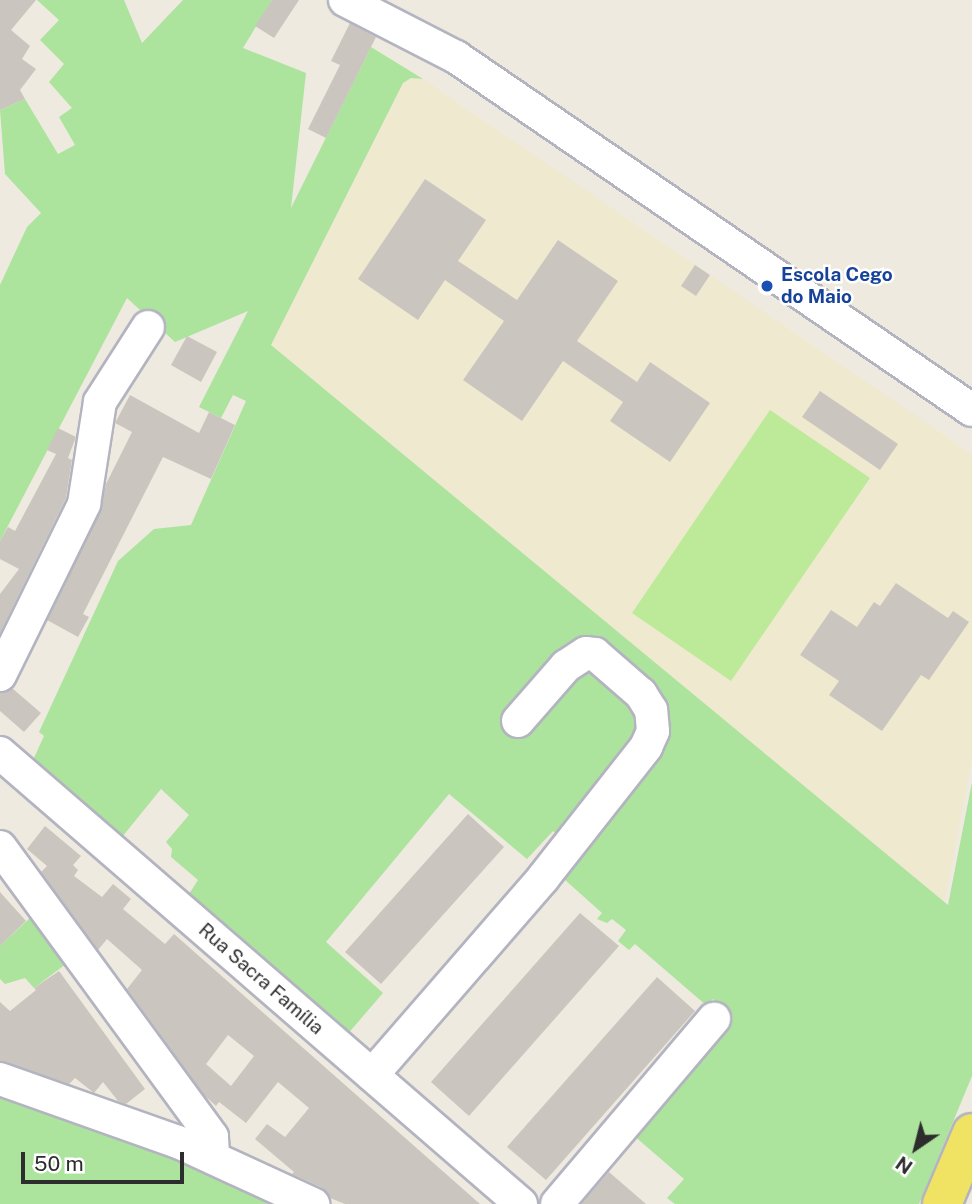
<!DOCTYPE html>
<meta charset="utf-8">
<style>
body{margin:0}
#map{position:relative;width:972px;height:1204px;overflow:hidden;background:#eeeae0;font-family:"Public Sans",sans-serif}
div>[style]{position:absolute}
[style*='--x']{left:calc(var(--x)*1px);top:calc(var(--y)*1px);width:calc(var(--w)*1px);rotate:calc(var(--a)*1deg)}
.education>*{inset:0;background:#efe9d0}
.green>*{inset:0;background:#ace39d}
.pitch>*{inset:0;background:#bdea99}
.building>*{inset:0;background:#cac6bf}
.roads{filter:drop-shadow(2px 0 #b3b4c0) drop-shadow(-2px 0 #b3b4c0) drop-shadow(0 2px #b3b4c0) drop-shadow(0 -2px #b3b4c0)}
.minor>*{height:32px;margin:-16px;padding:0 16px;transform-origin:16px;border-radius:16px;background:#fff}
.major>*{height:38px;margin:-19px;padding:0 19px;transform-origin:19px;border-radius:19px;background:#f0e263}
.dots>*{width:19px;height:19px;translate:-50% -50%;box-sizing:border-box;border:4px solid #fff;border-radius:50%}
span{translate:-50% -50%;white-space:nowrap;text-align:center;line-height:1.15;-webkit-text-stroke:5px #fff;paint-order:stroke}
.transit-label{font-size:19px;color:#164399;font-weight:700}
.left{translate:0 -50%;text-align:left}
.street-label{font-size:19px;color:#2d2d2d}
.north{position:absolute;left:881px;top:1113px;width:70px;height:70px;-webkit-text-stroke:5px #fff;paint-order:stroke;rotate:215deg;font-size:19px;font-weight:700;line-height:28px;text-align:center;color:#2d2d2d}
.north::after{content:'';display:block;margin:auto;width:24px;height:32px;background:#2d2d2d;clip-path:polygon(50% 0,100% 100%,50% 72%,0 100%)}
.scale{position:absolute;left:21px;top:1152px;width:163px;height:32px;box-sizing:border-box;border:4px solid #2d2d2d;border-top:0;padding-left:9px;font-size:21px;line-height:24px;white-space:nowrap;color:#2d2d2d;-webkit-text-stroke:5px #fff;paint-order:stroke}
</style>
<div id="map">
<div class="education">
<div style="clip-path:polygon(411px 78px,423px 79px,972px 454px,972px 760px,944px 904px,271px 345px,403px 83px)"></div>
</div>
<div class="green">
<div style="clip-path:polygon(37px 0,124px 0,142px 43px,183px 0,272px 0,243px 48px,306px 73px,291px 208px,371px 47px,423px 79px,411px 78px,403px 83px,271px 345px,948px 905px,972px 782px,972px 1076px,919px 1204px,675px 1204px,667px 1198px,684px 1179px,632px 1134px,733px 1019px,713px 999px,707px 1006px,635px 944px,629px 950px,618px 941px,626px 930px,612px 919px,607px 923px,597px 919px,602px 913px,545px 862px,560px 838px,553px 831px,527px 859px,449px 794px,326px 942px,383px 993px,346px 1036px,189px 894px,198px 880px,171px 857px,172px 849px,166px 842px,189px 815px,161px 789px,122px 837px,33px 760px,44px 736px,39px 732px,118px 561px,154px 529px,191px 525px,246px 401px,233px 395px,221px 418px,199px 407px,248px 311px,175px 342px,127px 298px,0 541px,0 285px,27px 227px,41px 213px,5px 174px,0 110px,25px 99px,58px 154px,75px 145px,59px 117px,72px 108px,49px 82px,64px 64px,40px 40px,59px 20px)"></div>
<div style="clip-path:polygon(31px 917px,66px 964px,34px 988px,25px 978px,5px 984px,0 979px,0 946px)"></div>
<div style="clip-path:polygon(0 1097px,114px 1134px,289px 1204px,0 1204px)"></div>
</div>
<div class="pitch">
<div style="clip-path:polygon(770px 410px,870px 478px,731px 681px,632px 613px)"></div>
</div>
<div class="building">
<div style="clip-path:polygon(0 0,36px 0,11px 30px,30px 46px,22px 59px,36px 69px,20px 90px,25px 99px,0 110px)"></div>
<div style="clip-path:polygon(272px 0,299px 0,274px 38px,255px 26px)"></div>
<div style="clip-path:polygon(350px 23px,376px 37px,326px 138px,308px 129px,340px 65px,331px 61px)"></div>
<div style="clip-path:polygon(425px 179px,486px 220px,458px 261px,517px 300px,558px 240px,618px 281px,577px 341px,637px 382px,650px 362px,710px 403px,670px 462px,610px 421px,623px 402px,563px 361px,522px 421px,463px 380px,504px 321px,445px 280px,418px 320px,358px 279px)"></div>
<div style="clip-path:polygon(695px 265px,710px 275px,696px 296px,681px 286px)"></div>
<div style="clip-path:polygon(187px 336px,217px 352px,201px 382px,171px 365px)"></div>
<div style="clip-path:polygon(820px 391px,898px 444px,880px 470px,802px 417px)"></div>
<div style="clip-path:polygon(130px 395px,199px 433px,209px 412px,235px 425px,211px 479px,163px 457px,83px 614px,89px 617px,78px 637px,47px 620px,100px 512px,106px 484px,132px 432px,115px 423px)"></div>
<div style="clip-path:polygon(58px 428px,76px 437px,68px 458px,72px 460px,66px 498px,0 633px,0 594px,19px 569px,0 559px,0 541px,8px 527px,15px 531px,56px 454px,47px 450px)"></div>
<div style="clip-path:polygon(896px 583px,948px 618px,953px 611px,969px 622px,929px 680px,921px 675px,882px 731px,829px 695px,839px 681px,800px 655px,831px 610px,857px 627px,874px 602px,880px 606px)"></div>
<div style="clip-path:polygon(12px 688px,41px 713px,24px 732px,0 711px,0 693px)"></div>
<div style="clip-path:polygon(468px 814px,504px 847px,381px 984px,345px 952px)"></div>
<div style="clip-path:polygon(evenodd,45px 826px,81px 856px,73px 865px,78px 870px,74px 876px,102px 897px,113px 884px,131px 899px,123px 909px,165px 944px,174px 934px,480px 1204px,345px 1204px,330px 1198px,321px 1187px,292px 1174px,294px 1172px,255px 1139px,267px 1124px,285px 1137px,309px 1108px,278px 1082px,246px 1123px,219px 1102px,216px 1106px,204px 1095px,127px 989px,142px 970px,107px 939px,98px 950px,41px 872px,47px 866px,27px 849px,45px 826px,228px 1035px,254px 1056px,231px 1086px,206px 1064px,228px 1035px)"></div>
<div style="clip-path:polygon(0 892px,26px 921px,0 946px)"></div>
<div style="clip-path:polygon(580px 913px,619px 946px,469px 1116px,431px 1082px)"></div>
<div style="clip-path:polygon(59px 971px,145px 1089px,126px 1104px,118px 1101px,103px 1082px,94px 1093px,75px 1078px,69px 1084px,0 1061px,0 1002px,10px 1011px,36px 990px,34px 988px)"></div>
<div style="clip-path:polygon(657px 977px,695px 1011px,546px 1180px,507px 1147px)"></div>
<div style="clip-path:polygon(609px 1172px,646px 1204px,581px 1204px)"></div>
</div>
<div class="roads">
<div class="minor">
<div style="--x:345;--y:0;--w:125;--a:27.2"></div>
<div style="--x:456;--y:57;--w:625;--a:34.38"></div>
<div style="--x:0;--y:675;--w:191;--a:-63.8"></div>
<div style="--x:84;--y:504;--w:103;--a:-81.1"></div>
<div style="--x:100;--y:402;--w:89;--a:-57.4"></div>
<div style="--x:0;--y:753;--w:689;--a:40.88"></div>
<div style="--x:0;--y:847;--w:359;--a:53.8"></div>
<div style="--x:212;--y:1137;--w:21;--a:87"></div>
<div style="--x:372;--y:1075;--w:261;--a:-49"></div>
<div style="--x:543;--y:878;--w:167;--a:-51.8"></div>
<div style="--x:646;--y:747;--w:17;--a:-66"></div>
<div style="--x:653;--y:731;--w:21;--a:-95"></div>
<div style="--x:651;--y:710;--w:19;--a:-122"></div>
<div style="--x:641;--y:694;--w:61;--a:-139"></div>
<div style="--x:595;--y:654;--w:9;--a:-174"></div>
<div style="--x:586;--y:653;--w:24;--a:147"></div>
<div style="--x:566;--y:666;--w:73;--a:131.1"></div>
<div style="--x:0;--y:1079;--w:189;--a:19.5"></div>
<div style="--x:178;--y:1142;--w:149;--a:24.7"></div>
<div style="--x:557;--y:1204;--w:243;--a:-49.7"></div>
</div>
<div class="major">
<div style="--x:942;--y:1204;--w:77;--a:-67.1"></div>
</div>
</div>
<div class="dots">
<div style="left:767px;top:286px;background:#1a4fb4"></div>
</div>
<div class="transit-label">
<span class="left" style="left:781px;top:286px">Escola Cego<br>do Maio</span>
</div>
<div class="street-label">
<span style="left:261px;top:979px;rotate:41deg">Rua Sacra Família</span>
</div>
<div class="north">N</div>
<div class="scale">50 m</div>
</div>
